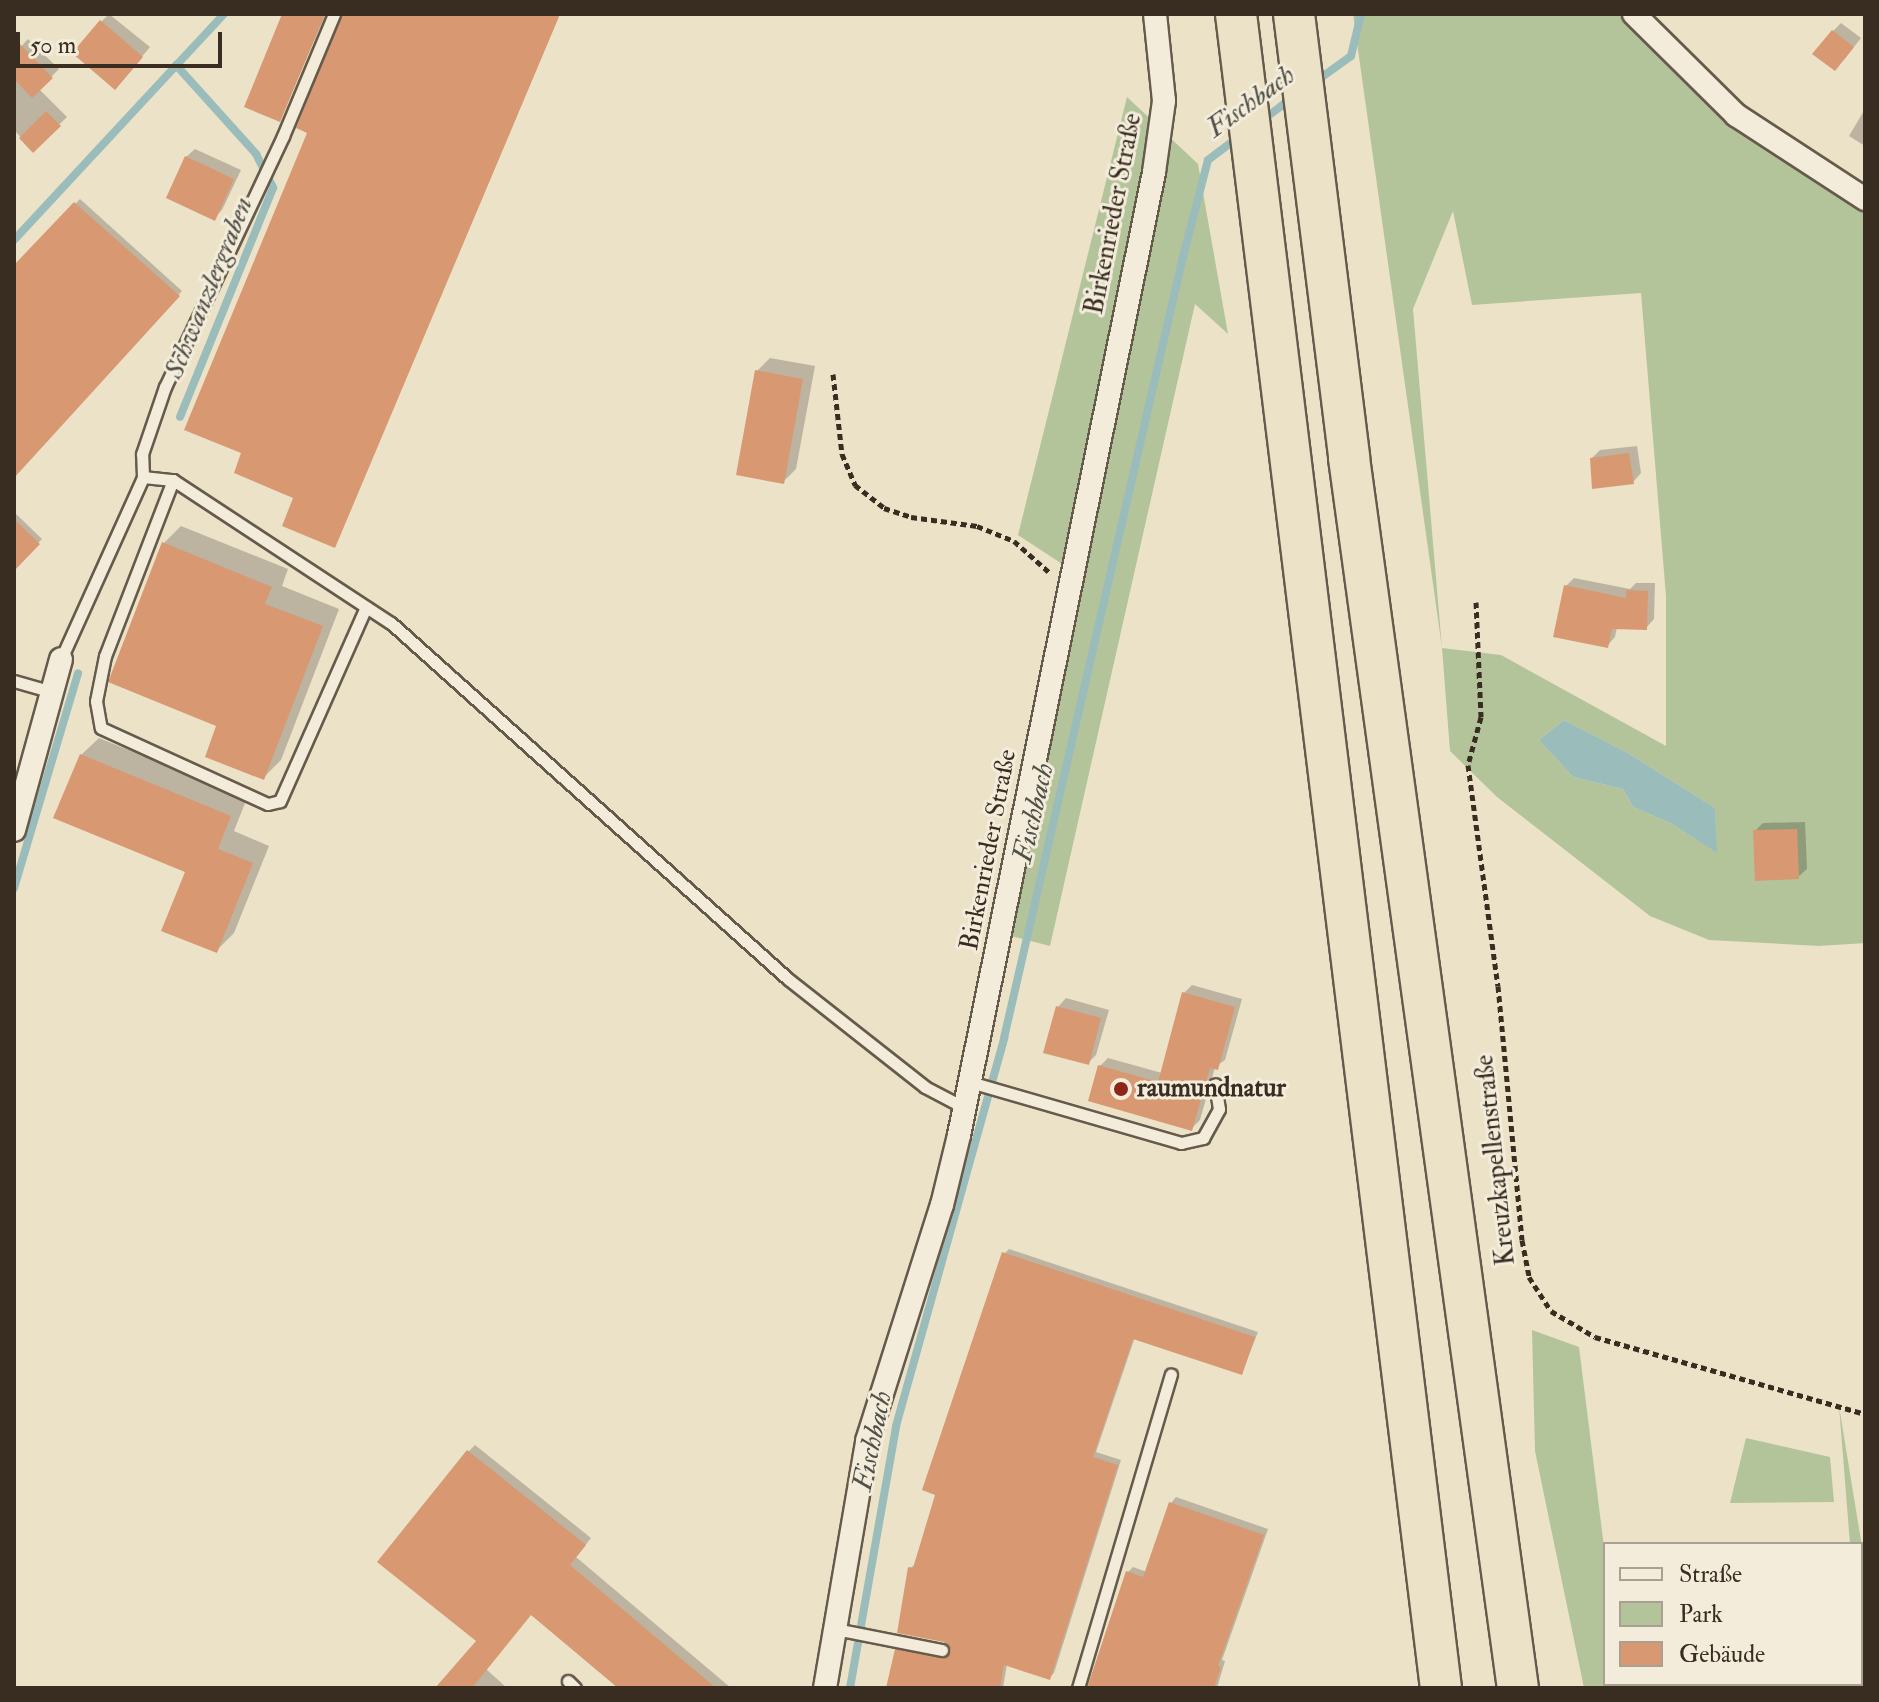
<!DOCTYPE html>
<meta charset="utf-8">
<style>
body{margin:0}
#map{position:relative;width:1879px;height:1702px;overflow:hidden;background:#ece2c8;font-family:"IM FELL Double Pica",serif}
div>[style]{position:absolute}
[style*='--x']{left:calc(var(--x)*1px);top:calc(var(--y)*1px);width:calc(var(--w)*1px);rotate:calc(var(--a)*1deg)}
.green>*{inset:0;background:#b3c49a}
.water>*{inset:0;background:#9abdbb}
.shadow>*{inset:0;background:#0003}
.stream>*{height:8px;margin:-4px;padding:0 4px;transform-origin:4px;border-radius:4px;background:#9abdbb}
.building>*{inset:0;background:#d89872}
.path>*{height:5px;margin-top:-2.5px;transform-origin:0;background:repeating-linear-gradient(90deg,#392d21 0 6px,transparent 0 10px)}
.roads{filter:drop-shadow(2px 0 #665a4b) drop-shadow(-2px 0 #665a4b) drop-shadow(0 2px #665a4b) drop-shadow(0 -2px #665a4b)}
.service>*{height:11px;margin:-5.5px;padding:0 5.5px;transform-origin:5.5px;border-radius:5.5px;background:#f3ecdb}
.minor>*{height:22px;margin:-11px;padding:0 11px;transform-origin:11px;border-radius:11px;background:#f3ecdb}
.motorway>*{height:40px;margin:-20px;padding:0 20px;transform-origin:20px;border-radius:20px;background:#ece2c8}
.dots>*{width:22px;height:22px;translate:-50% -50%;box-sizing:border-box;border:4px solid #f3ecdb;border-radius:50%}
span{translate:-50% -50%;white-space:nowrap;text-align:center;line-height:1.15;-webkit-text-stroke:6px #f3ecdb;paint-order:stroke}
.street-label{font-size:26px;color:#392d21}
.poi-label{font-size:26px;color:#392d21;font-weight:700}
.left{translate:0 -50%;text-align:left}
.water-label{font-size:28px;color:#515148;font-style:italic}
.frame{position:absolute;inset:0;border:16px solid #392d21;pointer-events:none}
.legend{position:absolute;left:1603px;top:1542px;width:260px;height:144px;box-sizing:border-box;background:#f3ecdb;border:2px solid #a9a091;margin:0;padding:10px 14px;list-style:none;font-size:24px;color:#392d21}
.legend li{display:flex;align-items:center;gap:16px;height:40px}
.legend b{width:40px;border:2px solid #a9a091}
.scale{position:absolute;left:16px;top:32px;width:206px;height:36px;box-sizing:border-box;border:4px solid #392d21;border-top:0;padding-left:10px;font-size:24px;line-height:28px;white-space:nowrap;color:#392d21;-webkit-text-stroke:6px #f3ecdb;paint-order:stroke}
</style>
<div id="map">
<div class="green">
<div style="clip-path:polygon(evenodd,1353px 14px,1626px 14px,1865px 208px,1865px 943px,1819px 946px,1709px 940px,1650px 916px,1497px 797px,1450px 751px,1442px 648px,1353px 14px,1453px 211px,1472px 305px,1641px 293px,1666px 596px,1666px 746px,1501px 655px,1442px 648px,1413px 309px,1453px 211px,1353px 14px,1564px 720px,1628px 753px,1715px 808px,1716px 852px,1672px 824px,1633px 807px,1623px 789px,1573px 777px,1539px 740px,1564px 720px)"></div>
<div style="clip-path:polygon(1127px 97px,1198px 164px,1228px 334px,1195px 304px,1050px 946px,1011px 936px,1085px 579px,1018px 535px)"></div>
<div style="clip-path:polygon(1532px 1330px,1579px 1347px,1605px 1555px,1605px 1684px,1621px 1684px,1622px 1688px,1584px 1688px,1535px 1451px)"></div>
<div style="clip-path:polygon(1839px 1406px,1865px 1565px,1865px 1688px,1860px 1688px,1860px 1684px,1861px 1544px,1850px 1544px)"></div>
<div style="clip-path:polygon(1746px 1438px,1830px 1457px,1834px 1502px,1730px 1503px)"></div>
</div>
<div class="water">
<div style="clip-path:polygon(1564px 720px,1628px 753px,1715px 808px,1717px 853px,1672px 824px,1633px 807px,1623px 789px,1573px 777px,1539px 740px)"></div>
</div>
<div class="shadow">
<div style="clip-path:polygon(109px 14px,150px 47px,123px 79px,101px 22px)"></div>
<div style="clip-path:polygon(284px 14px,326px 14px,279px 119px)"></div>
<div style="clip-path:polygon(343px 14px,560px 14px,335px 545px,296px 497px,244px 452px,310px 132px)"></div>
<div style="clip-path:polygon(1841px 23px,1861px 38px,1843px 61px,1833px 31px)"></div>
<div style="clip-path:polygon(28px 39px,59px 69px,39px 89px,67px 117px,33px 150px,14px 130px,14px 54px)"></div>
<div style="clip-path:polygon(1865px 109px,1865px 146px,1849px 136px)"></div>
<div style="clip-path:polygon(195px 149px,241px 170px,222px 210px,214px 218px,186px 157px)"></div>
<div style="clip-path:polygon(80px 199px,182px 291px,14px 476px,14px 268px)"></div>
<div style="clip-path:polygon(770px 358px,815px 366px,796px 469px,783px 482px,757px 371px)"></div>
<div style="clip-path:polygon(1637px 446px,1641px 473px,1633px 482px,1592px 458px,1600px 450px)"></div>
<div style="clip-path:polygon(14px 512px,42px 539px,14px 568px)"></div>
<div style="clip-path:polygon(181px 526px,288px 569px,282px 586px,339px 609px,281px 760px,263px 778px,218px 725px,164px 543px)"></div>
<div style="clip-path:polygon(1574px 578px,1630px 589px,1636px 583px,1655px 583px,1654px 619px,1646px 628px,1617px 627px,1615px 637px,1607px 646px,1566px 586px)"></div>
<div style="clip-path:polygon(99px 738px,247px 798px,234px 831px,269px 846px,234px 933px,216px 951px,188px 871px,81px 755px)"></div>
<div style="clip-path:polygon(1805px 822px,1807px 869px,1798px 877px,1755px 831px,1763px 823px)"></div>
<div style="clip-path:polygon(1192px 985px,1242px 999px,1225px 1060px,1215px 1067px,1200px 1120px,1192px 1128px,1100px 1066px,1108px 1058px,1162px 1073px,1184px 993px)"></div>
<div style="clip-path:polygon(1066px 998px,1109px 1010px,1096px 1055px,1088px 1063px,1058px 1007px)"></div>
<div style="clip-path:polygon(1009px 1249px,1258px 1332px,1242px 1373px,1135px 1337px,1096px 1452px,1121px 1460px,1054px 1673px,1049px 1678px,1007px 1664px,1003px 1688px,889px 1688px,896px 1650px,901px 1646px,947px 1655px,952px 1652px,910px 1568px,916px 1564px,1004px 1254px)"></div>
<div style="clip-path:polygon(475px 1445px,591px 1538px,576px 1557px,731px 1688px,621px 1688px,532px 1613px,486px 1669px,507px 1688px,438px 1688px,479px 1641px,469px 1451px)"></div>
<div style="clip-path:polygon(1176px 1497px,1268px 1529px,1222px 1660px,1225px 1661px,1217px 1688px,1090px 1688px,1128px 1572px,1133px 1567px,1147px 1572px,1171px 1503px)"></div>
</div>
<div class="stream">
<div style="--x:176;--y:65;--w:120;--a:48"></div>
<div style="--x:256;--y:154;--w:38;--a:63"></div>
<div style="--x:273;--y:188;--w:247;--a:112.1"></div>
<div style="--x:1315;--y:82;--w:44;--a:-35.8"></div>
<div style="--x:1351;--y:56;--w:43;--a:-76.6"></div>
<div style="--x:1260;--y:122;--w:39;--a:-37"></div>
<div style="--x:14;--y:240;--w:309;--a:-47.1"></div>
<div style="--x:14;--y:888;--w:224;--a:-73.4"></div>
<div style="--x:850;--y:1688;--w:266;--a:-80"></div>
<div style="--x:896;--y:1426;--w:403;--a:-74.4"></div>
<div style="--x:1004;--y:1038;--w:797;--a:-77.1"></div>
<div style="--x:1182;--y:261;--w:104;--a:-75.6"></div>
<div style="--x:1208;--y:160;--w:39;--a:-37"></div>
</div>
<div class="building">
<div style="clip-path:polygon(282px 14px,325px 14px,280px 122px,244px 107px)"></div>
<div style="clip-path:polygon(342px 14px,560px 14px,335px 548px,282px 526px,293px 498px,234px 473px,241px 453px,184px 430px,307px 133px,296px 128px)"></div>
<div style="clip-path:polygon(100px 20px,143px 57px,115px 90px,72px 53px)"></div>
<div style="clip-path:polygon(1832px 30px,1854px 47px,1835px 71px,1812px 54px)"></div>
<div style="clip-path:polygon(14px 38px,53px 78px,32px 98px,14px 79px)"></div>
<div style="clip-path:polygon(46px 111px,61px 126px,33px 153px,19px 138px)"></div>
<div style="clip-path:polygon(185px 156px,234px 179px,215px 221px,166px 198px)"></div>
<div style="clip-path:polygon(74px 202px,180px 296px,14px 478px,14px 265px)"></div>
<div style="clip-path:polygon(755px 370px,803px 379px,784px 484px,736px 475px)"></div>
<div style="clip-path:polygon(1629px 453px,1634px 484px,1592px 489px,1590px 458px)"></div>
<div style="clip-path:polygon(14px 519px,40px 544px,14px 571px)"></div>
<div style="clip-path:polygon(162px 542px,272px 587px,265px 604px,323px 626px,264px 780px,205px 757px,216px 726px,108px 682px)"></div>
<div style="clip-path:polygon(1564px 585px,1626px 598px,1626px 590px,1648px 591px,1647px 630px,1612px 629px,1608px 648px,1553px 637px)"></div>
<div style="clip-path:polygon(80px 754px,231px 816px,218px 849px,253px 863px,217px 953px,161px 931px,185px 872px,53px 818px)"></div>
<div style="clip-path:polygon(1797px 829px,1799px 879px,1755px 881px,1753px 830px)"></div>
<div style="clip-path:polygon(1182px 992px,1235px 1007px,1218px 1070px,1210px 1068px,1192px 1131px,1088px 1101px,1098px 1065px,1158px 1082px)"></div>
<div style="clip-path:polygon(1056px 1006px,1101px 1018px,1089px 1065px,1043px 1053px)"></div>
<div style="clip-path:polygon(1002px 1252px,1255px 1337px,1242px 1375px,1133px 1339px,1093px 1457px,1118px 1465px,1050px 1680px,1004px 1665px,1000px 1688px,886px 1688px,895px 1649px,941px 1658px,950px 1652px,944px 1642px,897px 1633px,908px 1567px,913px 1568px,935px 1495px,922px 1490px)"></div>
<div style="clip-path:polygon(467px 1450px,586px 1545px,570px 1565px,716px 1688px,618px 1688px,531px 1615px,472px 1688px,435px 1688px,476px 1641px,377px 1562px)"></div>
<div style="clip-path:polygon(1169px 1502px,1264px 1535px,1218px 1666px,1221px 1667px,1214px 1688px,1087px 1688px,1126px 1571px,1143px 1577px)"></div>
</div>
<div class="path">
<div style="--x:833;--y:374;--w:81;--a:83.6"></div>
<div style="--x:842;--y:454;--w:34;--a:67"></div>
<div style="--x:855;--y:485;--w:37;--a:38"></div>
<div style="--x:884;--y:508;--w:28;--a:18"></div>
<div style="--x:911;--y:517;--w:67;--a:7.8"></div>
<div style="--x:977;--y:526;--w:40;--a:22"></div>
<div style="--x:1014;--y:541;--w:48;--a:41.6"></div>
<div style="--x:1476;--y:602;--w:115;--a:87.5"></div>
<div style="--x:1481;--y:717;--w:50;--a:105.2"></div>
<div style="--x:1468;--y:765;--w:223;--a:82.3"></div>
<div style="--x:1498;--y:986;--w:255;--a:84.6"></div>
<div style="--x:1522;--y:1240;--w:38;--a:79"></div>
<div style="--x:1529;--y:1277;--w:40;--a:57.1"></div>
<div style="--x:1551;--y:1311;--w:51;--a:30.6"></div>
<div style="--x:1595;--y:1337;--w:281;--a:15.9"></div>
</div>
<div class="roads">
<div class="service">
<div style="--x:143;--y:477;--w:30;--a:6"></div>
<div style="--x:173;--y:480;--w:261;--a:33.3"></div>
<div style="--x:391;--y:623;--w:533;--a:41.88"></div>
<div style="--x:788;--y:979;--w:174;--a:38.2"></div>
<div style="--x:925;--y:1087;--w:45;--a:27.7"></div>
<div style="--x:173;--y:480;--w:189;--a:111.1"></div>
<div style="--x:105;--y:656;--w:46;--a:101.3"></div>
<div style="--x:96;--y:701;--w:27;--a:80"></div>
<div style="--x:101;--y:728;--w:183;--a:24.5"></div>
<div style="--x:268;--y:804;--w:12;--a:-14"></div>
<div style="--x:280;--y:801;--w:212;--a:-66.1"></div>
<div style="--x:61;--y:659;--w:200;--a:-65.7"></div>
<div style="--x:143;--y:477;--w:23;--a:-92"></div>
<div style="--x:142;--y:454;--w:71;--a:-71.1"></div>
<div style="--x:165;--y:387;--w:277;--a:-64.8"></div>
<div style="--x:283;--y:136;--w:132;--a:-67.3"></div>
<div style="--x:14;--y:681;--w:40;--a:16"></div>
<div style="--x:970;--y:1082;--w:220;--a:16.1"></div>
<div style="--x:1181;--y:1143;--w:23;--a:-13"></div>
<div style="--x:1203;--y:1138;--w:33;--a:-61"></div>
<div style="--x:1219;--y:1109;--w:25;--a:-99"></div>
<div style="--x:835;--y:1629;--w:109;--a:11.1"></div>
<div style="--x:568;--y:1681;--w:10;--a:45"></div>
<div style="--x:1078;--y:1688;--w:327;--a:-73.5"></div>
</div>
<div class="minor">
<div style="--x:1634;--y:14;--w:144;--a:44.7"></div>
<div style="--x:1736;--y:115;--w:154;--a:33.1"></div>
<div style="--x:14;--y:830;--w:177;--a:-74.6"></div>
<div style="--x:825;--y:1688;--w:251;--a:-80.3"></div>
<div style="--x:867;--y:1441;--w:248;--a:-72.4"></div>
<div style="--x:942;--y:1205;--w:72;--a:-76.3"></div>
<div style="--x:959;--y:1135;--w:983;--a:-78.55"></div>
<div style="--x:1154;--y:172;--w:72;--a:-82"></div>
<div style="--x:1164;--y:101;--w:87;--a:-95.9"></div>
</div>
<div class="motorway">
<div style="--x:1236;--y:14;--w:1687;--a:83.02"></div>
<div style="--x:1294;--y:14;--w:447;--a:82.9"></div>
<div style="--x:1349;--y:458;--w:1242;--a:82.18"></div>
</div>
</div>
<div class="dots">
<div style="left:1121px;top:1089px;background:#8f2418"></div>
</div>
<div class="street-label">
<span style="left:1114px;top:214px;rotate:-79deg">Birkenrieder Straße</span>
<span style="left:989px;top:850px;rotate:-79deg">Birkenrieder Straße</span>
<span style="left:1496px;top:1160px;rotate:-96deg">Kreuzkapellenstraße</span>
</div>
<div class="poi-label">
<span class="left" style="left:1137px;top:1089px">raumundnatur</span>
</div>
<div class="water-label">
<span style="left:1251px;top:102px;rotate:-36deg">Fischbach</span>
<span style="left:209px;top:288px;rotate:-68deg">Schwanzlergraben</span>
<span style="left:1034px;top:813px;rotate:-77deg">Fischbach</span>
<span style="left:873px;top:1441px;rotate:-78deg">Fischbach</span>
</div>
<div class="frame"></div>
<ul class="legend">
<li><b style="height:10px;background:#f3ecdb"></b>Straße</li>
<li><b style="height:22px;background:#b3c49a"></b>Park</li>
<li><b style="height:22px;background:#d89872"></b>Gebäude</li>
</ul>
<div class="scale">50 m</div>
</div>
